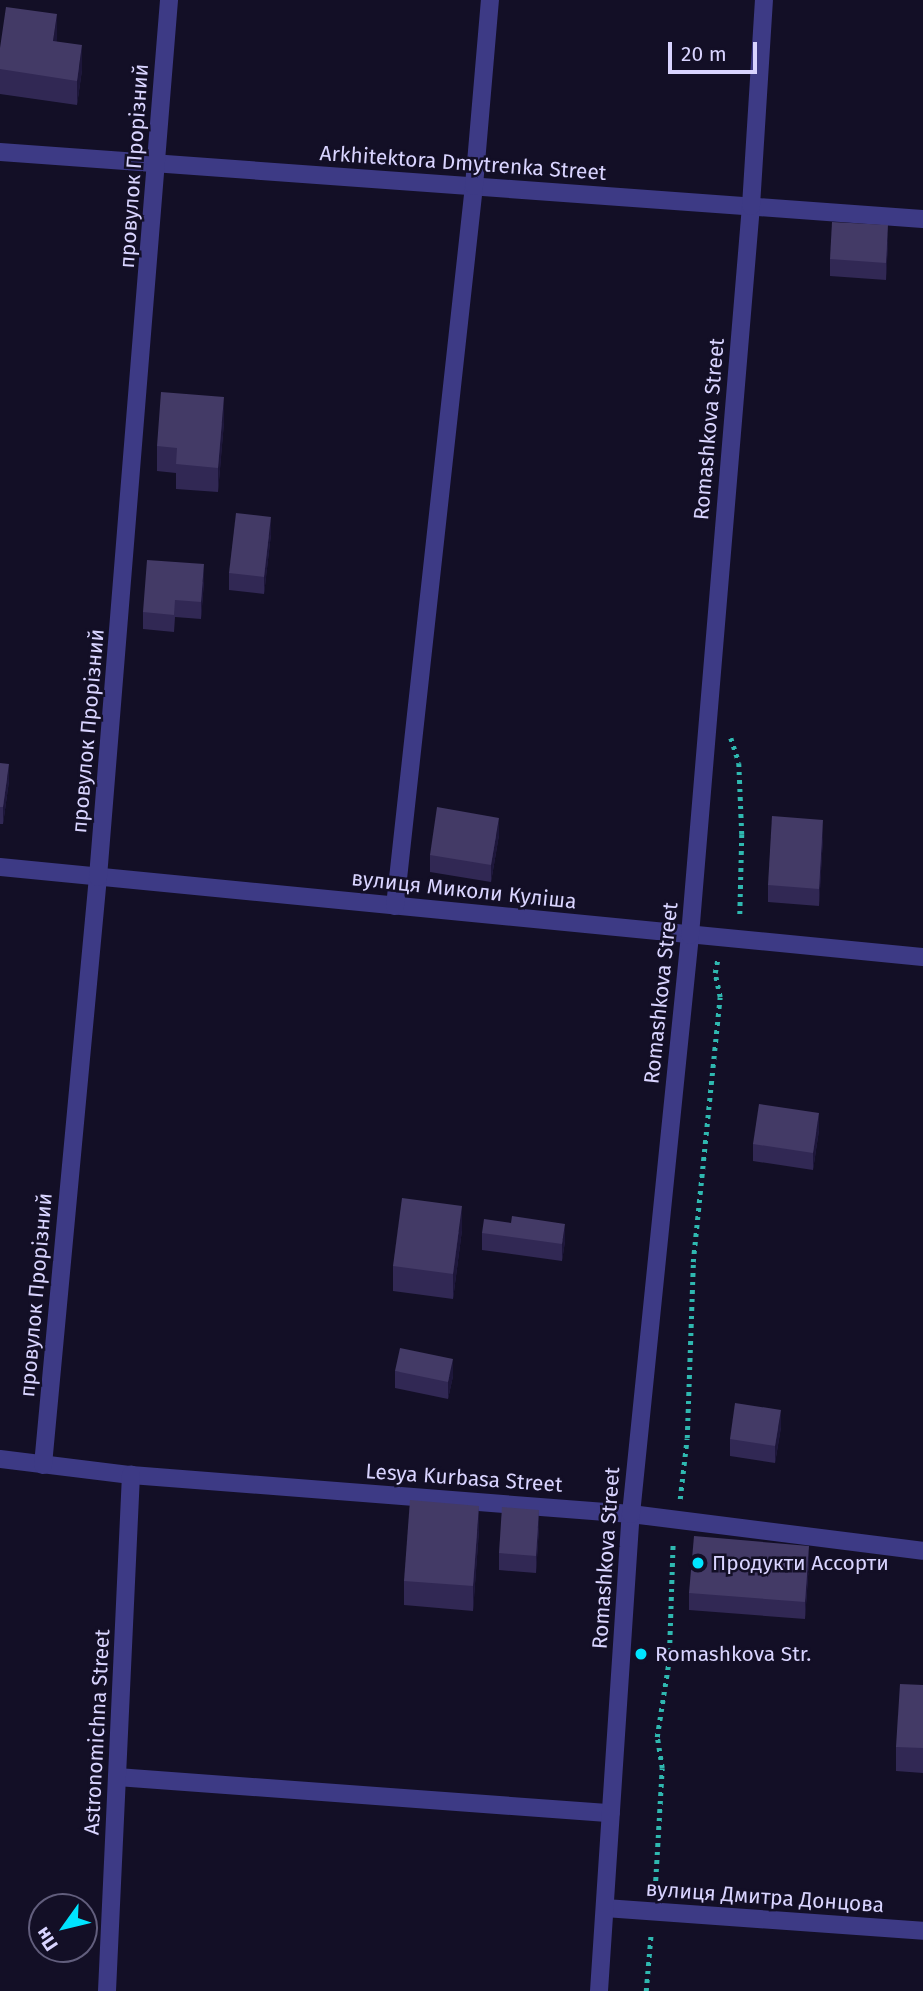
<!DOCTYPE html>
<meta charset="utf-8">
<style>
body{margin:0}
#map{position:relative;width:923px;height:1991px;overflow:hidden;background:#130f26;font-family:"Fira Sans",sans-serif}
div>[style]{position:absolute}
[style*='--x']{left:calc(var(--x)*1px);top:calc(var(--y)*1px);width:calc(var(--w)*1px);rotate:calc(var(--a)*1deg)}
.path>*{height:4.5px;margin-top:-2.25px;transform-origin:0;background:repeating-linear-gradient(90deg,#2fb8b0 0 3.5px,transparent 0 8.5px)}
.minor>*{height:18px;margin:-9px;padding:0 9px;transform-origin:9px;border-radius:9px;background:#3d3a85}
.wall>*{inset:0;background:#312854}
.shaded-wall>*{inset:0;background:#1d163a}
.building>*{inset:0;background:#433a66}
.dots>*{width:19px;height:19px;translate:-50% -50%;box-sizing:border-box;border:4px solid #130f26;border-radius:50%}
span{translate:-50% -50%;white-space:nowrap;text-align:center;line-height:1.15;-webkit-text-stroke:5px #130f26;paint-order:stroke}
.street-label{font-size:21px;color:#d9d4ff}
.poi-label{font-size:21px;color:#d9d4ff}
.left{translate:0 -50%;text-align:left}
.north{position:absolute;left:28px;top:1893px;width:70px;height:70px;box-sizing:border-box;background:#130f26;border:2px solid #625e7d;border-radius:50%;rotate:236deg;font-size:19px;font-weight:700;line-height:28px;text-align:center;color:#d9d4ff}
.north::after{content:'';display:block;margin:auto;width:24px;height:32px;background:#00e5ff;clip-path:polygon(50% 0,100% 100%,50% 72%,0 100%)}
.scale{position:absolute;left:668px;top:42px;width:89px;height:32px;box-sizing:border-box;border:4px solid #d9d4ff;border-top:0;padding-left:9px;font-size:21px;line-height:24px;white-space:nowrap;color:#d9d4ff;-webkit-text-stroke:5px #130f26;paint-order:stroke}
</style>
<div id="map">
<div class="path">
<div style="--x:731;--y:738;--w:26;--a:72"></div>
<div style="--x:739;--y:763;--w:71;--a:87.6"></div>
<div style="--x:742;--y:834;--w:83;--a:91.4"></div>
<div style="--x:680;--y:1499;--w:61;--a:-83.5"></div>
<div style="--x:687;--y:1438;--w:176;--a:-88"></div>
<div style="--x:693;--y:1262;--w:266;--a:-84.2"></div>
<div style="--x:720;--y:997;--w:25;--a:-102"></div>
<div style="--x:715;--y:973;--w:15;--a:-79"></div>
<div style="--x:655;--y:1889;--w:121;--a:-86.7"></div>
<div style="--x:662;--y:1768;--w:31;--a:-99"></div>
<div style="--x:657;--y:1737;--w:78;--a:-81.1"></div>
<div style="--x:669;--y:1660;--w:118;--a:-88.1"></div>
<div style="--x:646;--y:1991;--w:58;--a:-85.1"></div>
</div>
<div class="minor">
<div style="--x:0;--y:152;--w:925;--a:4.15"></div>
<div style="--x:0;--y:867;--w:927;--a:5.57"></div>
<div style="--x:395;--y:906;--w:724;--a:-83.74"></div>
<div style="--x:474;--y:186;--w:187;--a:-85.1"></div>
<div style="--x:0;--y:1459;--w:132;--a:7"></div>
<div style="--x:131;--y:1475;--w:502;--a:4.46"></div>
<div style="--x:631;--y:1514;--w:294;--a:7.2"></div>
<div style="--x:43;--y:1465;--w:591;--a:-84.66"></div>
<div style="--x:98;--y:877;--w:880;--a:-85.37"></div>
<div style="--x:117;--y:1777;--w:495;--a:4.2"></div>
<div style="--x:605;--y:1908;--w:319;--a:4.1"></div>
<div style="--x:107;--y:1991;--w:517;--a:-87.34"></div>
<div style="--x:599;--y:1991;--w:478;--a:-86.2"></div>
<div style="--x:631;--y:1514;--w:582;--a:-84.18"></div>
<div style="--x:690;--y:935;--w:732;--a:-85.22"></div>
<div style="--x:751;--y:206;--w:206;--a:-86.4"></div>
</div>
<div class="wall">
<div style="clip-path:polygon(56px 41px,82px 70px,77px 105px,0 94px,0 48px)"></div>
<div style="clip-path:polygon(888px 242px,886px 280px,830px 276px,830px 259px)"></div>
<div style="clip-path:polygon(224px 422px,218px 492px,176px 489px,176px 473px,157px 471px,157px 446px)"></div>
<div style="clip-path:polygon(271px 534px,264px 594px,229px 590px,229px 573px)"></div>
<div style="clip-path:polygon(204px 581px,201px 619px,175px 617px,174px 632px,143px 629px,143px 612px)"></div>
<div style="clip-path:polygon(0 763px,9px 781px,3px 824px,0 824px)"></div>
<div style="clip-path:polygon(499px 835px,491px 882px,430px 872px,430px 855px)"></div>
<div style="clip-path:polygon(823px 837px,819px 906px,768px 902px,768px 885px)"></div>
<div style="clip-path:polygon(819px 1130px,813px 1170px,753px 1161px,753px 1144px)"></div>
<div style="clip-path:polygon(511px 1223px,565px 1241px,562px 1261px,482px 1250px,482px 1233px)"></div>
<div style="clip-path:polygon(462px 1230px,453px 1299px,393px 1291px,393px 1266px)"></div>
<div style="clip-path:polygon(395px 1371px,453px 1376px,448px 1399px,395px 1388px)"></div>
<div style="clip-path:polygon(781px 1427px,775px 1463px,730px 1456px,730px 1439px)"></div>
<div style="clip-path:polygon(539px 1527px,536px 1573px,499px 1570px,499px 1553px)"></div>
<div style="clip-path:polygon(479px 1530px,473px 1611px,404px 1605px,404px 1581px)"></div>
<div style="clip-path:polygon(809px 1563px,805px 1619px,689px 1610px,689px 1593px)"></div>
<div style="clip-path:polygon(923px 1685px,923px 1773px,896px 1771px,896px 1747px)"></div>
</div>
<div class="shaded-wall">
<div style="clip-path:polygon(57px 14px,57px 39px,53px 65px,53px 41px)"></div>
<div style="clip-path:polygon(82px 45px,82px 70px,77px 105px,77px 81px)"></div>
<div style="clip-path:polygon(888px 225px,888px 242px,886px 280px,886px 263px)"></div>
<div style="clip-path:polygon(224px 397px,224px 422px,218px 492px,218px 468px)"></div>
<div style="clip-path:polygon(271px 517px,271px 534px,264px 594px,264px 577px)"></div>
<div style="clip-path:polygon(204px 564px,204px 581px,201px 619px,201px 602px)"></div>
<div style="clip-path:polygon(9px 764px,9px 781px,3px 824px,3px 807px)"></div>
<div style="clip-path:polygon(499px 818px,499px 835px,491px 882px,491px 865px)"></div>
<div style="clip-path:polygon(823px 820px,823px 837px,819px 906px,819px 889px)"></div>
<div style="clip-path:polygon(819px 1113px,819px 1130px,813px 1170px,813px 1153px)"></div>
<div style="clip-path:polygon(462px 1206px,462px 1230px,453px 1299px,453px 1274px)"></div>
<div style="clip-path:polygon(565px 1224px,565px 1241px,562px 1261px,562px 1244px)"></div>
<div style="clip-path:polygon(453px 1359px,453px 1376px,448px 1399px,448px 1382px)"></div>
<div style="clip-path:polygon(781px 1410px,781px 1427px,775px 1463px,775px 1446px)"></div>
<div style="clip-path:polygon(479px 1506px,479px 1530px,473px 1611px,473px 1586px)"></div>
<div style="clip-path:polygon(539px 1510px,539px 1527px,536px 1573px,536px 1556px)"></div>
<div style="clip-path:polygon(809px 1546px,809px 1563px,805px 1619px,805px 1602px)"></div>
</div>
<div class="building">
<div style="clip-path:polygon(6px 7px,57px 14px,53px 41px,82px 45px,77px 81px,0 69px,0 48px)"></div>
<div style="clip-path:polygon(832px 222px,888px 225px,886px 263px,830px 259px)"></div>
<div style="clip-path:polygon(161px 392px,224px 397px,218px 468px,176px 464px,177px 448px,157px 446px)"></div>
<div style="clip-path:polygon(236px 513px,271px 517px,264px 577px,229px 573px)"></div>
<div style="clip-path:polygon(147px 560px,204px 564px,201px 602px,175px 600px,174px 615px,143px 612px)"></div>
<div style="clip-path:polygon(0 763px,9px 764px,3px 807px,0 807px)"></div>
<div style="clip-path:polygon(437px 807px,499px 818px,491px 865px,430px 855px)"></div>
<div style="clip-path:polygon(772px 816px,823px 820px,819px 889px,768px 885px)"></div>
<div style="clip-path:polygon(759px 1104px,819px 1113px,813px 1153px,753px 1144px)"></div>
<div style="clip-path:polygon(402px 1198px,462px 1206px,453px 1274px,393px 1266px)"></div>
<div style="clip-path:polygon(512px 1216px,565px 1224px,562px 1244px,482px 1233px,484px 1219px,511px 1223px)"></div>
<div style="clip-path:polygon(400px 1348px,453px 1359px,448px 1382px,395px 1371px)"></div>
<div style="clip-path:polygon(735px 1403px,781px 1410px,775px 1446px,730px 1439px)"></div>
<div style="clip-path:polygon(410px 1500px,479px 1506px,473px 1586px,404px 1581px)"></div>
<div style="clip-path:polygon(502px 1507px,539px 1510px,536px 1556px,499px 1553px)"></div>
<div style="clip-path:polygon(694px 1536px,809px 1546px,805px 1602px,689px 1593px)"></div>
<div style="clip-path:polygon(900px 1684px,923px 1685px,923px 1748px,896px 1747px)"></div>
</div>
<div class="dots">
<div style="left:698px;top:1563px;background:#00e5ff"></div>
<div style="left:641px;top:1654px;background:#00e5ff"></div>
</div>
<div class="street-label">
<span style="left:463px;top:163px;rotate:4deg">Arkhitektora Dmytrenka Street</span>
<span style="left:134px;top:166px;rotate:-86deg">провулок Прорізний</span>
<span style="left:709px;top:429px;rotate:-85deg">Romashkova Street</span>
<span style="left:88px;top:731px;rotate:-85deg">провулок Прорізний</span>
<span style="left:464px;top:890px;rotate:6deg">вулиця Миколи Куліша</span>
<span style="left:661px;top:993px;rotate:-84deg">Romashkova Street</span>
<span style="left:36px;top:1295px;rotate:-85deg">провулок Прорізний</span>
<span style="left:464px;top:1478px;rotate:4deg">Lesya Kurbasa Street</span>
<span style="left:606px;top:1558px;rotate:-86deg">Romashkova Street</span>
<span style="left:97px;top:1732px;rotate:-87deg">Astronomichna Street</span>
<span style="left:765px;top:1897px;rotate:4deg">вулиця Дмитра Донцова</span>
</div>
<div class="poi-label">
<span class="left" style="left:712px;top:1563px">Продукти Ассорти</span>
<span class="left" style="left:655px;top:1654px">Romashkova Str.</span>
</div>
<div class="north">Пн</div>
<div class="scale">20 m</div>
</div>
